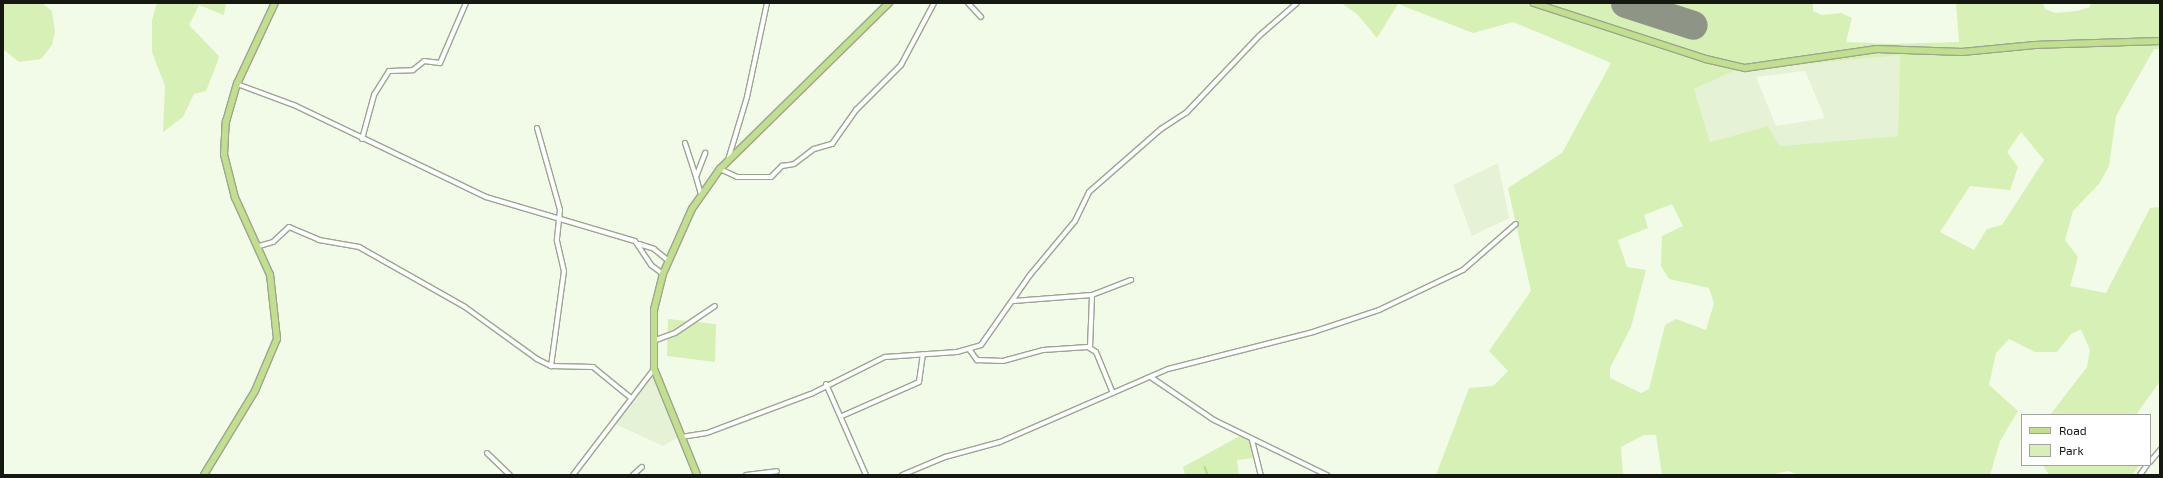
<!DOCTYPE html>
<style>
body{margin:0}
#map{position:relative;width:2163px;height:478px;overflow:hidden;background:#f2fbe7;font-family:"Exo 2",sans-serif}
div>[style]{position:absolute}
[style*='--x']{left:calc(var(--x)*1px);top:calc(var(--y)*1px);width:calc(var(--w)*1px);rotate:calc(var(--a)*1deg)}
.built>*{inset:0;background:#e6f2d6}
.green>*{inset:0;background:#d7f0b5}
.stream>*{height:1.5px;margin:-0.75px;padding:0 0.75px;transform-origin:0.75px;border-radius:0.75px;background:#b8dd82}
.runway>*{height:29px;margin:-14.5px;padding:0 14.5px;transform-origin:14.5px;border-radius:14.5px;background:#8e9587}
.roads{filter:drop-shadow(1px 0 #9ca592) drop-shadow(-1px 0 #9ca592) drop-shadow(0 1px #9ca592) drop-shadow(0 -1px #9ca592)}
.minor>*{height:4px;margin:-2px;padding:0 2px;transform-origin:2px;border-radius:2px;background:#fff}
.major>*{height:5.5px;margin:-2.75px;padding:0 2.75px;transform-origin:2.75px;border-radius:2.75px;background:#c2df8d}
span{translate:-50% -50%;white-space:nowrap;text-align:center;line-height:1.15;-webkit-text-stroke:4px #fff;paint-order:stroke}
.frame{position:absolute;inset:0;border:4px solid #151811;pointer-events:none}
.legend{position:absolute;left:2021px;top:414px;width:130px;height:52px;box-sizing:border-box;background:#fff;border:1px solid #a1a3a0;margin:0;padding:5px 7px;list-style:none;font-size:12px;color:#151811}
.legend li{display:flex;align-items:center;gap:8px;height:20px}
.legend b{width:20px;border:1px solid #a1a3a0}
</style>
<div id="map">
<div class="built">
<div style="clip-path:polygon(evenodd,1900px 54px,1898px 136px,1780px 146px,1768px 126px,1710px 142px,1694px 89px,1734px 71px,1900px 54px,1805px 71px,1825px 118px,1776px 126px,1756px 77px,1805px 71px)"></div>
<div style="clip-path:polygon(1498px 163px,1509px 218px,1472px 236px,1453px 185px)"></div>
<div style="clip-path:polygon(652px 374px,679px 437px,663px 446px,615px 424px)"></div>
</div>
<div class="green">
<div style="clip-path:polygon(3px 3px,42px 3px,52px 11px,55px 32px,52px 45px,41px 59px,19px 62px,3px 49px)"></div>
<div style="clip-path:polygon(157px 3px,226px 3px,224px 15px,199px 5px,189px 25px,219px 56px,217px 63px,206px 91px,194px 94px,183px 117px,163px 132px,165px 86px,152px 52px,152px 20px)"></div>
<div style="clip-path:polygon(evenodd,1341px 3px,1813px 3px,1813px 11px,1822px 15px,1841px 13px,1852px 18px,1846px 42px,1892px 44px,1959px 42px,1956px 3px,2043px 3px,2045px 9px,2055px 13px,2077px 11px,2090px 7px,2090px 3px,2160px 3px,2160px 49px,2154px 49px,2116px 116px,2109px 166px,2099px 184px,2073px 211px,2065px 240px,2078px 257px,2070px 286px,2106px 293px,2150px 208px,2160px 207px,2160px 381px,2136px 415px,2050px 415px,2087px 367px,2090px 350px,2081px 329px,2071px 334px,2057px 352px,2035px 352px,2009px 339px,1996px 353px,1989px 385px,2018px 411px,2000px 441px,1990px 475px,1800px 475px,1788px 471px,1769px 475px,1662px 475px,1656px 435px,1644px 435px,1621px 447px,1623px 475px,1436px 475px,1469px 388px,1493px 386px,1508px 371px,1489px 351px,1531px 291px,1508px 188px,1562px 153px,1611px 63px,1513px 22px,1473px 33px,1398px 4px,1377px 38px,1357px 14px,1341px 3px,1900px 55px,1898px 136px,1780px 146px,1768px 126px,1710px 142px,1694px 89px,1734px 71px,1900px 55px,1341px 3px,2021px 132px,2044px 160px,2002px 225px,1987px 229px,1974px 250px,1940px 232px,1970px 186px,2010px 190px,2018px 167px,2007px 152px,2021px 132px,1341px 3px,1672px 204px,1683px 226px,1662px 236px,1661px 266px,1669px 279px,1709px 288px,1714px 303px,1706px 330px,1676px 319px,1665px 325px,1649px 389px,1641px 393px,1610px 378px,1610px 368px,1631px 327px,1646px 270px,1627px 267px,1618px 240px,1648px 228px,1644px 215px,1672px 204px)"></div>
<div style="clip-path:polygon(668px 319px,716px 324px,715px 362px,667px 356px)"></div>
<div style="clip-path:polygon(1240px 436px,1250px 440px,1253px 458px,1237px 460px,1239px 475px,1185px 475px,1183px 467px)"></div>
<div style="clip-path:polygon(2043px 465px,2140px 465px,2132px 475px,2049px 475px)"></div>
</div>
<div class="stream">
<div style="--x:1205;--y:467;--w:9;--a:69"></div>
</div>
<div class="runway">
<div style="--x:1625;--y:3;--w:71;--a:17.9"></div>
</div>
<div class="roads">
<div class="minor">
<div style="--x:968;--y:3;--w:19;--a:47"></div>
<div style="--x:237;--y:84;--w:63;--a:20.4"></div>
<div style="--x:296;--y:106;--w:211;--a:25.6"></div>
<div style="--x:486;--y:197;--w:155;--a:16.5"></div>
<div style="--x:635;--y:241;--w:29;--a:56"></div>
<div style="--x:651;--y:265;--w:15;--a:37"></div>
<div style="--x:537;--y:128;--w:85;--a:74.3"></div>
<div style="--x:560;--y:210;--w:31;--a:96"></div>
<div style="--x:557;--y:241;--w:31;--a:77"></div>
<div style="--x:564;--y:271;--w:96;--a:97.8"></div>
<div style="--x:362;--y:139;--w:46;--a:-74.7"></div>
<div style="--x:374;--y:95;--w:28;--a:-58"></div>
<div style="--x:389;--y:71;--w:24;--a:-2"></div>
<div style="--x:413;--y:70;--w:14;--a:-39"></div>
<div style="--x:424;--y:61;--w:16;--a:7"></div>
<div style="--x:440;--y:63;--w:65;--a:-66.6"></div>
<div style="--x:685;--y:143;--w:36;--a:72"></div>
<div style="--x:696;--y:177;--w:26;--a:-69"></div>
<div style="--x:728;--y:160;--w:66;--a:-73.2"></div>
<div style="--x:747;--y:97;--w:96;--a:-78"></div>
<div style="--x:720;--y:169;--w:19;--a:25"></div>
<div style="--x:737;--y:177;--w:34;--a:0"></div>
<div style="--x:771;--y:177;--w:16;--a:-45"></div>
<div style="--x:782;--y:166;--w:12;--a:-9"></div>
<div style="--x:794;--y:164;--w:25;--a:-37"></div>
<div style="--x:814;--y:149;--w:19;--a:-16"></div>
<div style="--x:832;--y:144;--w:42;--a:-54.8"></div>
<div style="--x:856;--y:110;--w:64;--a:-45"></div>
<div style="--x:901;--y:65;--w:70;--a:-62"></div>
<div style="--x:696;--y:177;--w:18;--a:74"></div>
<div style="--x:639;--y:244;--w:16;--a:18"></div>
<div style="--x:654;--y:249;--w:19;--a:39"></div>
<div style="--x:259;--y:246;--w:15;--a:-16"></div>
<div style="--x:273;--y:242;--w:22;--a:-43"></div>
<div style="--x:289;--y:227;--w:33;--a:23"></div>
<div style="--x:319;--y:240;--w:41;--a:9.9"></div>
<div style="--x:359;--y:247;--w:122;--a:29.5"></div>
<div style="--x:465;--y:307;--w:89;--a:35.8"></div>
<div style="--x:537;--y:359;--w:16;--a:27"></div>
<div style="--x:551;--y:366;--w:42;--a:1.4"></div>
<div style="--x:593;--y:367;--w:49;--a:39.2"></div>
<div style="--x:1013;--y:301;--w:79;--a:-4.3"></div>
<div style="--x:1092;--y:295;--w:42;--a:-21"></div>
<div style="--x:653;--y:341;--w:23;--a:-20"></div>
<div style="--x:675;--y:333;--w:48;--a:-34"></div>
<div style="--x:1090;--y:348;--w:53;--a:-87.8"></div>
<div style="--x:969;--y:349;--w:14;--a:54"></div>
<div style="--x:977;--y:360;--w:26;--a:2"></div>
<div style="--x:1003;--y:361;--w:41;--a:-15.4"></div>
<div style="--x:1043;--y:350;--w:45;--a:-3.8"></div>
<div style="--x:1088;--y:347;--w:9;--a:32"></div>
<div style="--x:1096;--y:352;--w:42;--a:67.7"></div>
<div style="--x:1152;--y:378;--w:75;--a:34.1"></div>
<div style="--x:1214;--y:420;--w:126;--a:26"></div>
<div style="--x:826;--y:384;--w:99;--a:66.3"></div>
<div style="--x:842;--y:416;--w:84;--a:-23.8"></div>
<div style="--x:919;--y:382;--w:28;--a:-82"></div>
<div style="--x:681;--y:437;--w:26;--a:-9"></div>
<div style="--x:707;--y:433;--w:111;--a:-20.6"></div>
<div style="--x:811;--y:394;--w:83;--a:-26.6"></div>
<div style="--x:885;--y:357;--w:72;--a:-4"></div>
<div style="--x:957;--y:352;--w:25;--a:-16"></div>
<div style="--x:981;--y:345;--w:85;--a:-55"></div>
<div style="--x:1030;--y:275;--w:70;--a:-50.2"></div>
<div style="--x:1075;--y:221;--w:32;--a:-64"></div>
<div style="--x:1089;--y:192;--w:96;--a:-41.2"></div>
<div style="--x:1161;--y:129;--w:30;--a:-33"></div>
<div style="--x:1186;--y:113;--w:106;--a:-46.5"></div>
<div style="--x:1259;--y:36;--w:50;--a:-41"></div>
<div style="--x:1252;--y:440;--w:36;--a:76"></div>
<div style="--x:487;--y:453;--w:32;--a:44"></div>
<div style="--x:2150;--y:462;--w:16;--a:-50"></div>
<div style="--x:573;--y:475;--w:133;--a:-52.6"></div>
<div style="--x:633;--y:475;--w:12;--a:-42"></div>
<div style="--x:746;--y:475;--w:31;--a:-7"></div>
<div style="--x:902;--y:475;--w:47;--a:-22.7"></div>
<div style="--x:945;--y:457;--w:57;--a:-15.3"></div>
<div style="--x:1000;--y:442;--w:183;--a:-23.5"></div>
<div style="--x:1168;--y:369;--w:150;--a:-14.3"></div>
<div style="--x:1313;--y:332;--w:70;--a:-18.4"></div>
<div style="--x:1379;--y:310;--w:93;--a:-25.5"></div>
<div style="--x:1463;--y:270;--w:70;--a:-41"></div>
<div style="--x:2140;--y:475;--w:12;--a:-55"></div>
</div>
<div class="major">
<div style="--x:1534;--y:3;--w:181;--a:18"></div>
<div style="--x:1706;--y:59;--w:40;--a:13"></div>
<div style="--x:1745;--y:68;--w:133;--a:-8.2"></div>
<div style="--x:1877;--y:49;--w:85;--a:2"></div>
<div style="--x:1962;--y:52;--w:73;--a:-5.5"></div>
<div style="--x:2035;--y:45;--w:125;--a:-1.8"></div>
<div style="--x:204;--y:475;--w:98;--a:-58.7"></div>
<div style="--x:255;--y:391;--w:56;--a:-67.1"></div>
<div style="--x:277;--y:339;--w:64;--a:-96.2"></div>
<div style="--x:270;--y:275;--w:85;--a:-114.4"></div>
<div style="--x:235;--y:198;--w:44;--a:-104.3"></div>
<div style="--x:224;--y:155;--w:33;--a:-87"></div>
<div style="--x:226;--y:122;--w:40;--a:-74"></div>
<div style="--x:237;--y:84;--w:89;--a:-64.9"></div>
<div style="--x:697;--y:475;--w:114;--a:-112.1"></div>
<div style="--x:654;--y:369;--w:59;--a:-90"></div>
<div style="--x:654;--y:310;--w:37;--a:-76"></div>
<div style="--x:663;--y:274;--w:71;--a:-66"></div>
<div style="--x:692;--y:209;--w:49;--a:-55"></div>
<div style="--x:720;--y:169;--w:237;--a:-44.5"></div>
</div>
</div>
<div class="frame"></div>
<ul class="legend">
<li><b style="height:5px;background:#c2df8d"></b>Road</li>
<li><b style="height:11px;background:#d7f0b5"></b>Park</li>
</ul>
</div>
